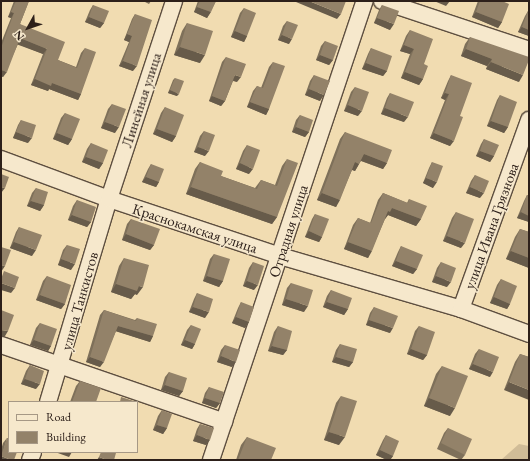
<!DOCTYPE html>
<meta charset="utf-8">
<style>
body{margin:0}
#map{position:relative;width:530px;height:461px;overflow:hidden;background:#f1dcb1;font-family:"EB Garamond",serif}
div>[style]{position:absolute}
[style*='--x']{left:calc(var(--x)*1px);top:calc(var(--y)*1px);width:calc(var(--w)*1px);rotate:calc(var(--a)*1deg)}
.green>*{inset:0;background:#d0bc97}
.roads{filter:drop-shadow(1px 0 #5e4f40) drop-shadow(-1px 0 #5e4f40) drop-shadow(0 1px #5e4f40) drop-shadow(0 -1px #5e4f40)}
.minor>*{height:16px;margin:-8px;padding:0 8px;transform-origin:8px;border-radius:8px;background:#f6e8cc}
.wall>*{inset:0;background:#7e705a}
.shaded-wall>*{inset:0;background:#675b4a}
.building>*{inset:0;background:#938269}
span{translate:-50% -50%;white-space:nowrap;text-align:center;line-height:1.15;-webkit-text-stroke:3px #f6e8cc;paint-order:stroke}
.street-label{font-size:15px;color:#2d201a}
.frame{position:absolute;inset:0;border:2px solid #2d201a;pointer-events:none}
.legend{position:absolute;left:8px;top:401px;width:130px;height:52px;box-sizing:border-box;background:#f6e8cc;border:1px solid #a69885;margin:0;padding:5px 7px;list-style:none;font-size:12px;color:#2d201a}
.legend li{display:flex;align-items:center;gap:8px;height:20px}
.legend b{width:20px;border:1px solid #a69885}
.north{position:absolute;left:8px;top:8px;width:40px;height:40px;-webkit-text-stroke:3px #f6e8cc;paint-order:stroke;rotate:230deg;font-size:11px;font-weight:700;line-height:16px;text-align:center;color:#2d201a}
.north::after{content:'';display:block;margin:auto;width:14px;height:18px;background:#2d201a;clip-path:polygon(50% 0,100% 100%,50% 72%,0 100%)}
</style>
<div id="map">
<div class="green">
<div style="clip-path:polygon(519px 444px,529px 446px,529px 460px,501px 460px)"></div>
</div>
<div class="roads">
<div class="minor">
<div style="--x:382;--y:1;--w:155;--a:18.4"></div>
<div style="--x:1;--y:159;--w:115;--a:20.3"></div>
<div style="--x:109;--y:199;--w:180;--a:18.4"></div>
<div style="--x:280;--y:256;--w:189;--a:16.3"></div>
<div style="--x:461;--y:309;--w:72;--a:20.2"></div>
<div style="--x:461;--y:309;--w:201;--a:-70.2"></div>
<div style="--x:1;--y:345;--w:236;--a:19"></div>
<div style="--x:48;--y:402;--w:212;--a:-73.3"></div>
<div style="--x:109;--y:199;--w:208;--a:-71.8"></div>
<div style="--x:30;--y:460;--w:9;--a:-69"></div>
<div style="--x:211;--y:460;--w:484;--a:-71.5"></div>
</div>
</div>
<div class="wall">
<div style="clip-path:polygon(14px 1px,29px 1px,20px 24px,58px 60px,76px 67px,81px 53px,85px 48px,81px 94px,78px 100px,49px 89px,48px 91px,31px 85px,43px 54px,18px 44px,3px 77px,1px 76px,1px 43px,11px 18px,8px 17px)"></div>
<div style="clip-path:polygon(143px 1px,151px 1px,149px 4px)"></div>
<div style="clip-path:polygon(198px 1px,216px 1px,207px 18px,194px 12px)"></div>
<div style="clip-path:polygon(478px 1px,502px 1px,502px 22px,498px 28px,472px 17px)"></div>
<div style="clip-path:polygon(93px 5px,104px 23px,100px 28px,85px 22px,90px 10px)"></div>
<div style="clip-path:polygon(382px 5px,390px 30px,374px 23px,379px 10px)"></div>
<div style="clip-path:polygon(244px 8px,247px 36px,244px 42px,231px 37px,240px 13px)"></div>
<div style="clip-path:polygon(528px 11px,529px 36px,518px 32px,525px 16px)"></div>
<div style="clip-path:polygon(135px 14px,133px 71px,119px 66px,129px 42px,124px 40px,132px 19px)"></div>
<div style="clip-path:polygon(287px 21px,289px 44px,278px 40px,283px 26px)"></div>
<div style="clip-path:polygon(187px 23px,200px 63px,174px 55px,182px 31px)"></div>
<div style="clip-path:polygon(410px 30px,424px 64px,423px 79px,419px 85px,401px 78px,410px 54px,400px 51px,406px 36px)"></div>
<div style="clip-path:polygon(470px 37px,519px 82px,486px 69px,487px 66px,461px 56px,465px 44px)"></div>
<div style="clip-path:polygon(325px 41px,333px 60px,329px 65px,316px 60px,321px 46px)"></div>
<div style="clip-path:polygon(371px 48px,387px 71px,383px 76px,362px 69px,368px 54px)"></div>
<div style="clip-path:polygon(226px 57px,237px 82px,233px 81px,225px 101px,221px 106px,209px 101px,222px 62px)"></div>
<div style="clip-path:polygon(273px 62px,269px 109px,266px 115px,247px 107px,253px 91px,257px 86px,261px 88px,269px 67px)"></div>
<div style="clip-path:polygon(314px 75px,320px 101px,305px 95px,310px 81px)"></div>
<div style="clip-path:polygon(451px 75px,460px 116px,450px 146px,430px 138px,445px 100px,441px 98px,448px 81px)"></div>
<div style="clip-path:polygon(175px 78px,177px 96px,168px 93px,173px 80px)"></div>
<div style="clip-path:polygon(355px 87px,358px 116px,344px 111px,351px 92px)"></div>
<div style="clip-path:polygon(390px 93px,404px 122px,381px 114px,387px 98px)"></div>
<div style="clip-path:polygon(500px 95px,508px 127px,504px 133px,487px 126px,497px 100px)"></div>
<div style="clip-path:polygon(112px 104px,115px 133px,101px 128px,108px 109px)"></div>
<div style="clip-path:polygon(165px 107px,176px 136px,172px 142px,153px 134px,161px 113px)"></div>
<div style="clip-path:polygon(65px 113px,72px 139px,68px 145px,53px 139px,61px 118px)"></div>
<div style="clip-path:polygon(300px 115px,309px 132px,305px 137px,292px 132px,296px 120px)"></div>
<div style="clip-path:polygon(21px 120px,28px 143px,13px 138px,18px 125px)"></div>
<div style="clip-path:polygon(204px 131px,205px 156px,194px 152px,200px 136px)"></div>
<div style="clip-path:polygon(345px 132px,387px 163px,383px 169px,361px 161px,359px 164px,355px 171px,352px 170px,336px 207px,317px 200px,340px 139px)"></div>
<div style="clip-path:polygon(484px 139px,494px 156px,490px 162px,476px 156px,481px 144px)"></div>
<div style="clip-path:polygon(91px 143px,103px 163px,99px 169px,82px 162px,87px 149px)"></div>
<div style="clip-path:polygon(247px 145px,249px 174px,236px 169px,243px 151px)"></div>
<div style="clip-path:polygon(287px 159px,277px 217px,272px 224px,186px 194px,195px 169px,200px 162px,221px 176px,255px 188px,261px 180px,275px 185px,282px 166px)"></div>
<div style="clip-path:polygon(432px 162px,433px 188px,423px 183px,429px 168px)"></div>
<div style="clip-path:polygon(151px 164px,159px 182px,156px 187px,142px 182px,148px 169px)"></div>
<div style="clip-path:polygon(475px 175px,480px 198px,466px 193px,471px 181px)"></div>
<div style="clip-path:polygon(36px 188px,44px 205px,40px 211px,27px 206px,32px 193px)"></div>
<div style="clip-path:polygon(383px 193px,407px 203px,409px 199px,421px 219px,416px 226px,388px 215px,385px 219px,368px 258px,344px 249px,353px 225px,358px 218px,370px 223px,378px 200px)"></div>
<div style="clip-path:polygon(527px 195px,529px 196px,529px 222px,517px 218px,524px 201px)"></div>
<div style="clip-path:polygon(77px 200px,91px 222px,87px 227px,68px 220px,73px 206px)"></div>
<div style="clip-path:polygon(456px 212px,461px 248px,443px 241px,452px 218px)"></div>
<div style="clip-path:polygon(315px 214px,322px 237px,319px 242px,305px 237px,312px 219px)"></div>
<div style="clip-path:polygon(131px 219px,154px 245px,150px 250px,122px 240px,127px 224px)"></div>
<div style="clip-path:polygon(19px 227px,32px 256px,10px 248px,16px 232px)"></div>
<div style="clip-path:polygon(520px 229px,529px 232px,529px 268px,506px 259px,515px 237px)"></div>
<div style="clip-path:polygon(67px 245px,71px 270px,58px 265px,63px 250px)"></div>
<div style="clip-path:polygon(401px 246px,417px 269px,413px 274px,392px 266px,398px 252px)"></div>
<div style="clip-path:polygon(214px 254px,223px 281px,219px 287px,203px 281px,210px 259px)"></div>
<div style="clip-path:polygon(124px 258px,137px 295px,135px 294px,131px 299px,111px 292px,119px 266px)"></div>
<div style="clip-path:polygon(253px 262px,254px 290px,243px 286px,249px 268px)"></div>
<div style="clip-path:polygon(441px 262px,447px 287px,432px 282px,437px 268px)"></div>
<div style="clip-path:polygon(47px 276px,65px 304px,61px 309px,36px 300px,43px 281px)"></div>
<div style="clip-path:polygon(501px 279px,510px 304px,507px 309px,490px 303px,497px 285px)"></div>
<div style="clip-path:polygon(291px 283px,304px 312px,282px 305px,287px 288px)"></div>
<div style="clip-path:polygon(331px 290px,348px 309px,344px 315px,323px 307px,327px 296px)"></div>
<div style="clip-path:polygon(197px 293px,205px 318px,189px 312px,194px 299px)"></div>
<div style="clip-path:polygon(241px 302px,249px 322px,245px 328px,232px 323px,238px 308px)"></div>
<div style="clip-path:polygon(374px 307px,390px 333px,366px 325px,370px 313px)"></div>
<div style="clip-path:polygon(104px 310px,135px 320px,137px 318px,153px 336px,150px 342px,116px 331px,100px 367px,86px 362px,100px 315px)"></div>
<div style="clip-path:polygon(40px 323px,51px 346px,48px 351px,30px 345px,36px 328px)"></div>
<div style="clip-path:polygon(191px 325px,195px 344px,192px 349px,181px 345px,187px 330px)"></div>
<div style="clip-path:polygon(278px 326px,287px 350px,283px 355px,268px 351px,274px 332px)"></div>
<div style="clip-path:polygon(419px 326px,427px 355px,423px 360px,407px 354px,415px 331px)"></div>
<div style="clip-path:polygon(340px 344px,353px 362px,349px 367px,332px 362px,336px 350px)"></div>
<div style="clip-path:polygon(225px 345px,232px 367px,217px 362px,221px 350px)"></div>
<div style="clip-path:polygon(479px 349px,490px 377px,469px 369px,475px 354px)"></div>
<div style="clip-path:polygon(520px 354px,529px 357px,504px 390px,515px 362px)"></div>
<div style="clip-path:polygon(30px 365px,36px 389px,21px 384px,26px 371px)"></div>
<div style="clip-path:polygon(442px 366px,450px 416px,424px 406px,436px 374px)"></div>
<div style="clip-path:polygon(169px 372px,183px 391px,179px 396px,161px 390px,165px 377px)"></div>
<div style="clip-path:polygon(80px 381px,96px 402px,70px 402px,76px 386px)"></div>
<div style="clip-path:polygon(209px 387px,220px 403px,216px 408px,202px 403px,205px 393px)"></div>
<div style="clip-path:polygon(341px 396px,339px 445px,324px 440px,336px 403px)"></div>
<div style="clip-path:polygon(162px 410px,167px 428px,163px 434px,153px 430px,158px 416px)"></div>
<div style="clip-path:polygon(200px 424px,206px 445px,193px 441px,197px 429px)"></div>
<div style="clip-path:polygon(448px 428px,465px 455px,461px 460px,437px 449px,444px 433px)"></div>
<div style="clip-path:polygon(386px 435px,393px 456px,390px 460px,387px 460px,376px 455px,383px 440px)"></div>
<div style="clip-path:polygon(247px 437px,271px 460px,236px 460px,241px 445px)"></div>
<div style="clip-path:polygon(7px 438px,1px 460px,1px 450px,3px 443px)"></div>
</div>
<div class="shaded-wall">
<div style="clip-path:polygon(297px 1px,309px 1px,341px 14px,337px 19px,296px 2px)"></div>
<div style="clip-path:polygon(434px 1px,450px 1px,446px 6px)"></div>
<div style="clip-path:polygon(197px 7px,211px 12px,207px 18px,194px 12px)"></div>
<div style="clip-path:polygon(11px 12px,14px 13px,11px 18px,8px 17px)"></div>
<div style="clip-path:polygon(476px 12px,502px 22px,498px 28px,472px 17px)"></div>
<div style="clip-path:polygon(89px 17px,104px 23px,100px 28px,85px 22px)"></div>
<div style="clip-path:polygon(377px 18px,394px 24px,390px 30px,374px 23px)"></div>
<div style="clip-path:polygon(522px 27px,529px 30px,529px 36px,518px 32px)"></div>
<div style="clip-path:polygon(235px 31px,247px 36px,244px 42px,231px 37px)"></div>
<div style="clip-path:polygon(127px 34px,132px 36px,129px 42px,124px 40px)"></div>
<div style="clip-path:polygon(282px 35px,292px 39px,289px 44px,278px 40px)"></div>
<div style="clip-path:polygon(20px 38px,47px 49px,43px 54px,16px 44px)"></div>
<div style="clip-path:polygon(404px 45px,414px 49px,410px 54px,400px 51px)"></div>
<div style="clip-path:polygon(180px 47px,205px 55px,200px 63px,174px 55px)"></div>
<div style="clip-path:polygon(466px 49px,492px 59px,487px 66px,461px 56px)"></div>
<div style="clip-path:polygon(320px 55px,333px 60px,329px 65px,316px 60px)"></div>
<div style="clip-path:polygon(123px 61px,137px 66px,133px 71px,119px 66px)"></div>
<div style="clip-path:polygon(491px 62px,523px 75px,519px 82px,486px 69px)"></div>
<div style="clip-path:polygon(366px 63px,387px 71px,383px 76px,362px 69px)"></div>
<div style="clip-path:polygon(1px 70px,7px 72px,3px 77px,1px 76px)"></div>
<div style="clip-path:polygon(405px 72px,423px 79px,419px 85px,401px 78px)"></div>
<div style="clip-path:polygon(235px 75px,241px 77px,237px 82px,232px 80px)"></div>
<div style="clip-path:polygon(35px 79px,52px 83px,81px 94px,78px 100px,49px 89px,48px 91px,31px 85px)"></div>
<div style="clip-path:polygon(309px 89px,324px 95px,320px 101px,305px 95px)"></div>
<div style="clip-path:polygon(170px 90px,179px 94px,177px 96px,168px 93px)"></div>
<div style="clip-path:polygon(445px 93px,449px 94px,445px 100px,441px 98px)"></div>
<div style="clip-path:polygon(212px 96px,225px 101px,221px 106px,209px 101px)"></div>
<div style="clip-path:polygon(250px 102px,269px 109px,266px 115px,247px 107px)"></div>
<div style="clip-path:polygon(348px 105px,362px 111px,358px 116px,344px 111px)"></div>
<div style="clip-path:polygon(385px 108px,408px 117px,404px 122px,381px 114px)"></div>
<div style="clip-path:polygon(491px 121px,508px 127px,504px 133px,487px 126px)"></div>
<div style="clip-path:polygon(105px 122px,119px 127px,115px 133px,101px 128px)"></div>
<div style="clip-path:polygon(296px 127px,309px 132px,305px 137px,292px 132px)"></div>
<div style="clip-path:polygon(157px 129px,176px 136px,172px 142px,153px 134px)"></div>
<div style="clip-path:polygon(16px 132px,32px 138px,28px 143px,13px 138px)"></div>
<div style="clip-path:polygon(57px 133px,72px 139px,68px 145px,53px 139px)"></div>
<div style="clip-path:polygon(434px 133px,454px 141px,450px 146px,430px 138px)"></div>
<div style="clip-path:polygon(198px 147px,209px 151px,205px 156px,194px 152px)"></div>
<div style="clip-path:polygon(480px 151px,494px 156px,490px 162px,476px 156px)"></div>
<div style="clip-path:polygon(364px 154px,387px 163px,383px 169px,359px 160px)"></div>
<div style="clip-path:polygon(86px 157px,103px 163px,99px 169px,82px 162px)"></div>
<div style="clip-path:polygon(355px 162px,359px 164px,355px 171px,350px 169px)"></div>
<div style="clip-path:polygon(240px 163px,253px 169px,249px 174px,236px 169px)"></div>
<div style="clip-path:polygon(146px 177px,159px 182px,156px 187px,142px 182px)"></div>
<div style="clip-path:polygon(426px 178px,437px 182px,433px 188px,423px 183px)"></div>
<div style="clip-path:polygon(1px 187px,5px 188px,1px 193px)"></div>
<div style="clip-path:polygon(191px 187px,277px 217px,272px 224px,186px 194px)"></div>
<div style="clip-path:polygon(470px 187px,484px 193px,480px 198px,466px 193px)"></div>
<div style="clip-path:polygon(322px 193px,340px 200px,336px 207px,317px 200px)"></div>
<div style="clip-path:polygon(31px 201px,44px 205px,40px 211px,27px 206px)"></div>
<div style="clip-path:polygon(392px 208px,421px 219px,416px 226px,388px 215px,385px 219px,383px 218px,388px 211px)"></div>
<div style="clip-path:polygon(521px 212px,529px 216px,529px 222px,517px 218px)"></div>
<div style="clip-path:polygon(72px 215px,91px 222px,87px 227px,68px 220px)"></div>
<div style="clip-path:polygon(309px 231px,322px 237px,319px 242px,305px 237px)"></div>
<div style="clip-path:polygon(126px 234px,154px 245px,150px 250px,122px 240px)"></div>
<div style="clip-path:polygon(447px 236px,465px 243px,461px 248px,443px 241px)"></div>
<div style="clip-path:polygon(14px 242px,36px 250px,32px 256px,10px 248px)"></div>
<div style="clip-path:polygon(348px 242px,372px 251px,368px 258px,344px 249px)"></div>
<div style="clip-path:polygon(511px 251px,529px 258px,529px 268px,506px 259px)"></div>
<div style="clip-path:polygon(61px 259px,75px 264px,71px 270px,58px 265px)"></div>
<div style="clip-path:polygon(396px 261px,417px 269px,413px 274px,392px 266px)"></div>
<div style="clip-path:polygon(1px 265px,5px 266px,1px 272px)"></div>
<div style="clip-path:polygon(207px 276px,223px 281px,219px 287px,203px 281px)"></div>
<div style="clip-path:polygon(436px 276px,451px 282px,447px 287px,432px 282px)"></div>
<div style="clip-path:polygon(247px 281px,258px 285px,254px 290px,243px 286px)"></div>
<div style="clip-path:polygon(1px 283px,15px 288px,11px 293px,1px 290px)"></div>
<div style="clip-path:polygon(116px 284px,139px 286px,143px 287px,137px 295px,135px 294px,131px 299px,111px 292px)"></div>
<div style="clip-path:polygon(40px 295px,65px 304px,61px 309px,36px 300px)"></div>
<div style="clip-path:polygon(494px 297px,510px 304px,507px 309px,490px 303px)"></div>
<div style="clip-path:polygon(286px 299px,308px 306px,304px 312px,282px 305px)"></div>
<div style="clip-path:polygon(327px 302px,348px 309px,344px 315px,323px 307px)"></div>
<div style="clip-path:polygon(193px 307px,209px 312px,205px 318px,189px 312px)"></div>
<div style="clip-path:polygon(236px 317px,249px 322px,245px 328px,232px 323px)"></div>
<div style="clip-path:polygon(369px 320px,393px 328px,390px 333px,366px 325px)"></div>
<div style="clip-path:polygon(118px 326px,153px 336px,150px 342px,115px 331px)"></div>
<div style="clip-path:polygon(1px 330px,8px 331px,5px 336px,1px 336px)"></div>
<div style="clip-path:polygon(34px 340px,51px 346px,48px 351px,30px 345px)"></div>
<div style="clip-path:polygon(185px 340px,195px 344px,192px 349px,181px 345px)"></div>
<div style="clip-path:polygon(272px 346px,287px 350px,283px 355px,268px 351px)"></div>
<div style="clip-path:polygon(411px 349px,427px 355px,423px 360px,407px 354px)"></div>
<div style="clip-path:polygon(221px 356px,236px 362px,232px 367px,217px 362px)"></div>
<div style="clip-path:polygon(90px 357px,104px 362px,100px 367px,86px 362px)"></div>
<div style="clip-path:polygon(336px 357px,353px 362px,349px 367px,332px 362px)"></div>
<div style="clip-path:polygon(473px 364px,493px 372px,490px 377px,469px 369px)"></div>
<div style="clip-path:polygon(25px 379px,40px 384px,36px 389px,21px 384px)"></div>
<div style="clip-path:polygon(509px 382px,529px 390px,529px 400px,504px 390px)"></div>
<div style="clip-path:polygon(165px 385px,183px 391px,179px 396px,161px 390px)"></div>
<div style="clip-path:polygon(205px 398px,220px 403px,216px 408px,202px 403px)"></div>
<div style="clip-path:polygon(429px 398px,455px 408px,450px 416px,424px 406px)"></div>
<div style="clip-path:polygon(157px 425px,167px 428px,163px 434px,153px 430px)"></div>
<div style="clip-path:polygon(329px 432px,345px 437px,339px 445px,324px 440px)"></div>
<div style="clip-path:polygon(197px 435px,210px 440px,206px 445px,193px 441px)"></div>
<div style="clip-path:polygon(380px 450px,393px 456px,390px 460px,387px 460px,376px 455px)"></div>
<div style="clip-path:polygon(55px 452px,72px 452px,69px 457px)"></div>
<div style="clip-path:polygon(1px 456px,11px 460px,1px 460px)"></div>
<div style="clip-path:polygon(99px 457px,107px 460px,97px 460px)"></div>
</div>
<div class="building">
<div style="clip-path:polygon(16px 1px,29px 1px,20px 24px,65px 42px,58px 60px,77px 68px,85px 48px,96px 52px,81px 94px,52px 83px,51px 86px,35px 79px,47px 49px,20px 38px,7px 72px,1px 70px,1px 48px,14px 13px,11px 12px)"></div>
<div style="clip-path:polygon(200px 1px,216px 1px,211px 12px,197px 7px)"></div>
<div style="clip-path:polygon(309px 1px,346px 1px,341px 14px)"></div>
<div style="clip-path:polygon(480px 1px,502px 1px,509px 4px,502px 22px,476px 12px)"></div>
<div style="clip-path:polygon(93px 5px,109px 11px,104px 23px,89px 17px)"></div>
<div style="clip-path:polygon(382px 5px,399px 11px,394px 24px,377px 18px)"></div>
<div style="clip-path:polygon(244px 8px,256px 13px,247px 36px,235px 31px)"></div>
<div style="clip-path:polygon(528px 11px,529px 11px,529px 30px,522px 27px)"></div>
<div style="clip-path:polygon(135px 14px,152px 20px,137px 66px,123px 61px,132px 36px,127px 34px)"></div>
<div style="clip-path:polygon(287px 21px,298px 25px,292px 39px,282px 35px)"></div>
<div style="clip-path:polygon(187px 23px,213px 31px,205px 55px,180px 47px)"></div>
<div style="clip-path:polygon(410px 30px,433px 39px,424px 64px,428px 66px,423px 79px,405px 72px,414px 49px,404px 45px)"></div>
<div style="clip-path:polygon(470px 37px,529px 57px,529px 60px,523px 75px,491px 62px,492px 59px,466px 49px)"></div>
<div style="clip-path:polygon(325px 41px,338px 46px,333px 60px,320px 55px)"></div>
<div style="clip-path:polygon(371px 48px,392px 56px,387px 71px,366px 63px)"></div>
<div style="clip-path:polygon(226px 57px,246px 64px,241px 77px,235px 75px,225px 101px,212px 96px)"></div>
<div style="clip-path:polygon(273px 62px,285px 66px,269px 109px,250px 102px,257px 86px,263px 88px)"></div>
<div style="clip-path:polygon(314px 75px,330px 81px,324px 95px,309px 89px)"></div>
<div style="clip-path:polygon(451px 75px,472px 83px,460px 116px,463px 117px,454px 141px,434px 133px,449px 94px,445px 93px)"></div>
<div style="clip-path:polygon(175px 78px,184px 81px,179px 94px,170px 90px)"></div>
<div style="clip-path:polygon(355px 87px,369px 92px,362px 111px,348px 105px)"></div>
<div style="clip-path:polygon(390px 93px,414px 102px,408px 117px,385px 108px)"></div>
<div style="clip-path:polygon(500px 95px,517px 102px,508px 127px,491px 121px)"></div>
<div style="clip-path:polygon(112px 104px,126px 109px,119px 127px,105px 122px)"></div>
<div style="clip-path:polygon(165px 107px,184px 115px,176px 136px,157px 129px)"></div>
<div style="clip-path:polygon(65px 113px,80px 119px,72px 139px,57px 133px)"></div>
<div style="clip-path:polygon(300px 115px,313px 120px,309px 132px,296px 127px)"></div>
<div style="clip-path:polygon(21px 120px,36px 125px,32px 138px,16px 132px)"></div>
<div style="clip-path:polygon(204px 131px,215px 135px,209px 151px,198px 147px)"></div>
<div style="clip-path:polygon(345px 132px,392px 150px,387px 163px,364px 154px,359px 164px,355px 162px,340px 200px,322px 193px)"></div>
<div style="clip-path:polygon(484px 139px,499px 145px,494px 156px,480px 151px)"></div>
<div style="clip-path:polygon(91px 143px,108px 150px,103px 163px,86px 157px)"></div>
<div style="clip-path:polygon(247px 145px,260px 150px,253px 169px,240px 163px)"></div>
<div style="clip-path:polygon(287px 159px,298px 163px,277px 217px,191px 187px,200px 162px,223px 171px,221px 176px,257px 189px,261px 180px,277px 186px)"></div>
<div style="clip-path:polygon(432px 162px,443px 166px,437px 182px,426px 178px)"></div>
<div style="clip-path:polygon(151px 164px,164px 169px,159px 182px,146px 177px)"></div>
<div style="clip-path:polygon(1px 174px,9px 177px,5px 188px,1px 187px)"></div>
<div style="clip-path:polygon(475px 175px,489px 181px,484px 193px,470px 187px)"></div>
<div style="clip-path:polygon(36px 188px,48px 192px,44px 205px,31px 201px)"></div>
<div style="clip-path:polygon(383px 193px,408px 203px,409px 199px,427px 206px,421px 219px,392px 208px,390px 212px,388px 211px,372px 251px,348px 242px,358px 218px,371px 223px)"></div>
<div style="clip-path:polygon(527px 195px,529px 196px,529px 216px,521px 212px)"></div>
<div style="clip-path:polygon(77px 200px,96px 207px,91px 222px,72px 215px)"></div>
<div style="clip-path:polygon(456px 212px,474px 219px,465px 243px,447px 236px)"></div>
<div style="clip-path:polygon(315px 214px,329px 219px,322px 237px,309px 231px)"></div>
<div style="clip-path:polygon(131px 219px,160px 229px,154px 245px,126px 234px)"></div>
<div style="clip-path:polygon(19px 227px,42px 235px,36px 250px,14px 242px)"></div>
<div style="clip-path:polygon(520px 229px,529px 232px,529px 258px,511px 251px)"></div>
<div style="clip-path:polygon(67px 245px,80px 249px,75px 264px,61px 259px)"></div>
<div style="clip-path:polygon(401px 246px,423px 255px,417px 269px,396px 261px)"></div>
<div style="clip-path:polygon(1px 247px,11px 250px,5px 266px,1px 265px)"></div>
<div style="clip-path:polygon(214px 254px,230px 259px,223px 281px,207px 276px)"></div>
<div style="clip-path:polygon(124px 258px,149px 265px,143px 287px,139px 286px,137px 291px,116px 284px)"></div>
<div style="clip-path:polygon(253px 262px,264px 266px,258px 285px,247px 281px)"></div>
<div style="clip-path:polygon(441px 262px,456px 268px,451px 282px,436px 276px)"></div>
<div style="clip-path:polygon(4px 271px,19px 277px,15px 288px,1px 283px,1px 279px)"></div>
<div style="clip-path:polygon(47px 276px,71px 285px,65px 304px,40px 295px)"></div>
<div style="clip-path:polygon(501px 279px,517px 286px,510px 304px,494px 297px)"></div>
<div style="clip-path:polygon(291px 283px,313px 290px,308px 306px,286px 299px)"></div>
<div style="clip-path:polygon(331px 290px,352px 298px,348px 309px,327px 302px)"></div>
<div style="clip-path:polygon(197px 293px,213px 299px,209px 312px,193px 307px)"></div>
<div style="clip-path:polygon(241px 302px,254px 307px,249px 322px,236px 317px)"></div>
<div style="clip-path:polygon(374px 307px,398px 316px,393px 328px,369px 320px)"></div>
<div style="clip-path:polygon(1px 310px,14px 315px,8px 331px,1px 330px)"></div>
<div style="clip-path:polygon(104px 310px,136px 321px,137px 318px,157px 324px,153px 336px,118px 326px,104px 362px,90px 357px)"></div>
<div style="clip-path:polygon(40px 323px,57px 329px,51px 346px,34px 340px)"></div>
<div style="clip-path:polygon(191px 325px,201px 329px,195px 344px,185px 340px)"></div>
<div style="clip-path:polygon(278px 326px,292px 331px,287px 350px,272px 346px)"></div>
<div style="clip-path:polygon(419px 326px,435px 332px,427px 355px,411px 349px)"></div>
<div style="clip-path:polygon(340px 344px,357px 349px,353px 362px,336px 357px)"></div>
<div style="clip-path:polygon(225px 345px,240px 350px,236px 362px,221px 356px)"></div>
<div style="clip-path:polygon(479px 349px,499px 357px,493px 372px,473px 364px)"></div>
<div style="clip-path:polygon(520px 354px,529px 357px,529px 390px,509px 382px)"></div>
<div style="clip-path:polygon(30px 365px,44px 371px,40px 384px,25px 379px)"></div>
<div style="clip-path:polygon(442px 366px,468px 376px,455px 408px,429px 398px)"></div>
<div style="clip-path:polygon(169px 372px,187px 378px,183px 391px,165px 385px)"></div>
<div style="clip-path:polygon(80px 381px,101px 388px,96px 402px,72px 402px)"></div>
<div style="clip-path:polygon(209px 387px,224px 392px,220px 403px,205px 398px)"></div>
<div style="clip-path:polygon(341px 396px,357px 401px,345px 437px,329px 432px)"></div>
<div style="clip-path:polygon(121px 397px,137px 402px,120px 402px)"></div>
<div style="clip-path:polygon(162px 410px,172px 414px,167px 428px,157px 425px)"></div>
<div style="clip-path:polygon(200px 424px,214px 428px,210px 440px,197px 435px)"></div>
<div style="clip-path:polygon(448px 428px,472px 439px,465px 455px,441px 443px)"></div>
<div style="clip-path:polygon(386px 435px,399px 441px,393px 456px,380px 450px)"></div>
<div style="clip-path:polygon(247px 437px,276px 448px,271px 460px,238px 460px)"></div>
<div style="clip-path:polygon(7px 438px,9px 438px,9px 452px,17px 452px,14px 460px,11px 460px,1px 456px)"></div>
<div style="clip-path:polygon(101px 452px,113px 452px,116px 453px,114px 460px,107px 460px,99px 457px)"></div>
</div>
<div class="street-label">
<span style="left:141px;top:100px;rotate:-72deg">Линейная улица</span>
<span style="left:491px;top:226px;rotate:-70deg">улица Ивана Грязнова</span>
<span style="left:195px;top:228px;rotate:18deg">Краснокамская улица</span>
<span style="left:288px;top:231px;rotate:-72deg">Отрадная улица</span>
<span style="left:79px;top:301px;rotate:-74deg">улица Танкистов</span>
</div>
<div class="frame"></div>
<ul class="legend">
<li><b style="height:5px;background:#f6e8cc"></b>Road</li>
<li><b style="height:11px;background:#938269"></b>Building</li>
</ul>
<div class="north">N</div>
</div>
